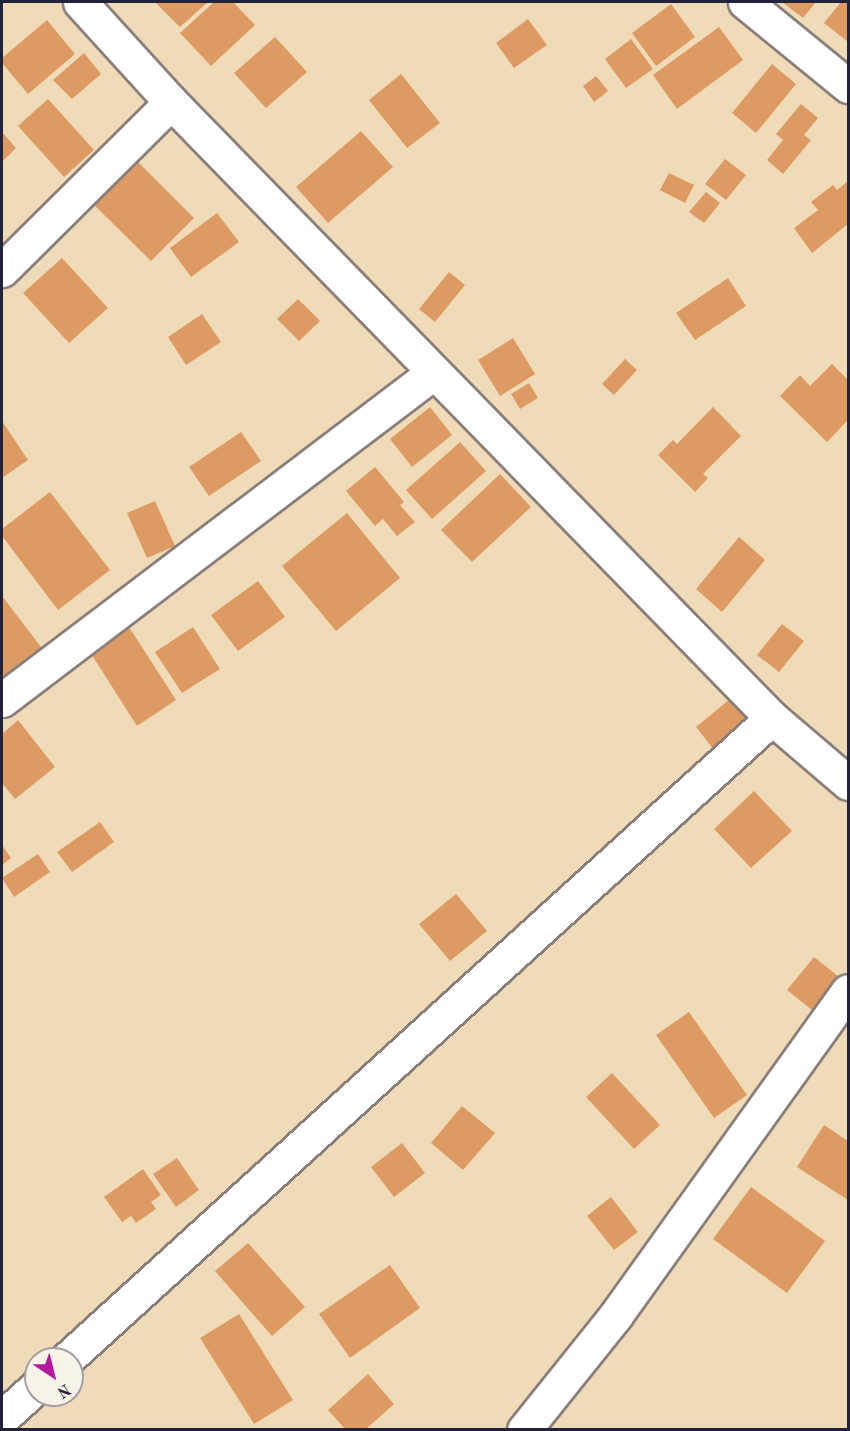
<!DOCTYPE html>
<style>
body{margin:0}
#map{position:relative;width:850px;height:1431px;overflow:hidden;background:#f0dbb9;font-family:"Old Standard TT",serif}
div>[style]{position:absolute}
[style*='--x']{left:calc(var(--x)*1px);top:calc(var(--y)*1px);width:calc(var(--w)*1px);rotate:calc(var(--a)*1deg)}
.building>*{inset:0;background:#de9a63}
.roads{filter:drop-shadow(2px 0 #897e7a) drop-shadow(-2px 0 #897e7a) drop-shadow(0 2px #897e7a) drop-shadow(0 -2px #897e7a)}
.street>*{height:33px;margin:-16.5px;padding:0 16.5px;transform-origin:16.5px;border-radius:16.5px;background:#fff}
span{translate:-50% -50%;white-space:nowrap;text-align:center;line-height:1.15;-webkit-text-stroke:6px #f7f3e8;paint-order:stroke}
.frame{position:absolute;inset:0;border:3px solid #22223b;pointer-events:none}
.north{position:absolute;left:24px;top:1347px;width:60px;height:60px;box-sizing:border-box;background:#f7f3e8;border:2px solid #a29fa3;border-radius:50%;rotate:145deg;font-size:16px;font-weight:700;line-height:24px;text-align:center;color:#22223b}
.north::after{content:'';display:block;margin:auto;width:21px;height:27px;background:#b5179e;clip-path:polygon(50% 0,100% 100%,50% 72%,0 100%)}
</style>
<div id="map">
<div class="building">
<div style="clip-path:polygon(155px 2px,208px 2px,180px 27px)"></div>
<div style="clip-path:polygon(214px 2px,233px 2px,255px 25px,211px 66px,180px 33px)"></div>
<div style="clip-path:polygon(782px 2px,816px 2px,803px 18px)"></div>
<div style="clip-path:polygon(841px 2px,848px 2px,848px 42px,824px 23px)"></div>
<div style="clip-path:polygon(671px 4px,695px 37px,656px 66px,632px 33px)"></div>
<div style="clip-path:polygon(528px 19px,547px 45px,514px 68px,496px 43px)"></div>
<div style="clip-path:polygon(47px 20px,75px 54px,28px 94px,2px 63px,2px 58px)"></div>
<div style="clip-path:polygon(719px 27px,743px 60px,677px 109px,653px 75px)"></div>
<div style="clip-path:polygon(275px 37px,307px 72px,266px 108px,234px 73px)"></div>
<div style="clip-path:polygon(631px 39px,653px 69px,626px 88px,605px 59px)"></div>
<div style="clip-path:polygon(84px 53px,101px 74px,72px 99px,53px 80px)"></div>
<div style="clip-path:polygon(772px 64px,796px 84px,756px 133px,732px 113px)"></div>
<div style="clip-path:polygon(401px 74px,440px 123px,407px 148px,369px 100px)"></div>
<div style="clip-path:polygon(596px 76px,608px 91px,594px 102px,583px 86px)"></div>
<div style="clip-path:polygon(48px 99px,94px 150px,64px 177px,18px 126px)"></div>
<div style="clip-path:polygon(801px 104px,818px 118px,804px 135px,811px 140px,783px 174px,767px 160px,783px 140px,776px 134px)"></div>
<div style="clip-path:polygon(361px 131px,393px 167px,328px 223px,296px 187px)"></div>
<div style="clip-path:polygon(2px 132px,16px 148px,2px 162px)"></div>
<div style="clip-path:polygon(131px 155px,194px 218px,151px 261px,88px 199px)"></div>
<div style="clip-path:polygon(725px 159px,746px 175px,726px 200px,705px 184px)"></div>
<div style="clip-path:polygon(669px 173px,694px 185px,685px 203px,660px 190px)"></div>
<div style="clip-path:polygon(848px 181px,848px 224px,812px 253px,794px 228px,818px 210px,811px 202px,833px 185px,837px 190px)"></div>
<div style="clip-path:polygon(706px 192px,720px 203px,704px 223px,689px 212px)"></div>
<div style="clip-path:polygon(217px 213px,239px 242px,191px 277px,170px 248px)"></div>
<div style="clip-path:polygon(62px 258px,108px 308px,69px 343px,23px 293px)"></div>
<div style="clip-path:polygon(449px 272px,465px 285px,435px 322px,419px 309px)"></div>
<div style="clip-path:polygon(728px 278px,746px 306px,695px 340px,676px 313px)"></div>
<div style="clip-path:polygon(298px 299px,320px 321px,299px 341px,277px 319px)"></div>
<div style="clip-path:polygon(202px 314px,221px 342px,186px 365px,168px 337px)"></div>
<div style="clip-path:polygon(513px 338px,535px 374px,500px 396px,478px 360px)"></div>
<div style="clip-path:polygon(625px 359px,637px 370px,614px 395px,602px 384px)"></div>
<div style="clip-path:polygon(832px 364px,848px 380px,848px 420px,827px 442px,780px 396px,800px 375px,810px 386px)"></div>
<div style="clip-path:polygon(529px 383px,538px 398px,520px 409px,511px 394px)"></div>
<div style="clip-path:polygon(430px 407px,452px 435px,412px 467px,390px 439px)"></div>
<div style="clip-path:polygon(713px 407px,741px 436px,703px 474px,708px 478px,695px 492px,658px 455px,673px 440px,677px 444px)"></div>
<div style="clip-path:polygon(2px 421px,28px 460px,2px 478px)"></div>
<div style="clip-path:polygon(241px 432px,261px 461px,209px 496px,189px 467px)"></div>
<div style="clip-path:polygon(460px 442px,486px 471px,432px 519px,406px 490px)"></div>
<div style="clip-path:polygon(375px 467px,404px 502px,400px 505px,415px 522px,397px 536px,383px 519px,375px 526px,346px 491px)"></div>
<div style="clip-path:polygon(500px 474px,531px 507px,472px 562px,441px 530px)"></div>
<div style="clip-path:polygon(50px 492px,110px 570px,58px 610px,2px 536px,2px 529px)"></div>
<div style="clip-path:polygon(155px 501px,175px 546px,147px 558px,127px 513px)"></div>
<div style="clip-path:polygon(347px 513px,400px 578px,336px 631px,282px 566px)"></div>
<div style="clip-path:polygon(739px 537px,765px 560px,722px 612px,696px 589px)"></div>
<div style="clip-path:polygon(258px 581px,285px 617px,238px 651px,211px 615px)"></div>
<div style="clip-path:polygon(2px 596px,41px 647px,2px 678px)"></div>
<div style="clip-path:polygon(782px 624px,804px 641px,779px 672px,757px 655px)"></div>
<div style="clip-path:polygon(129px 627px,176px 700px,137px 726px,90px 652px)"></div>
<div style="clip-path:polygon(193px 627px,220px 669px,182px 693px,155px 652px)"></div>
<div style="clip-path:polygon(730px 699px,749px 722px,714px 750px,696px 727px)"></div>
<div style="clip-path:polygon(18px 720px,55px 767px,15px 799px,2px 783px,2px 734px)"></div>
<div style="clip-path:polygon(754px 791px,792px 831px,751px 868px,714px 829px)"></div>
<div style="clip-path:polygon(100px 822px,114px 842px,72px 872px,57px 852px)"></div>
<div style="clip-path:polygon(2px 845px,11px 858px,2px 865px)"></div>
<div style="clip-path:polygon(38px 854px,50px 872px,14px 897px,2px 878px)"></div>
<div style="clip-path:polygon(456px 894px,487px 931px,450px 961px,419px 924px)"></div>
<div style="clip-path:polygon(814px 957px,843px 980px,817px 1014px,787px 990px)"></div>
<div style="clip-path:polygon(689px 1012px,747px 1095px,714px 1118px,656px 1035px)"></div>
<div style="clip-path:polygon(612px 1073px,660px 1125px,634px 1149px,586px 1097px)"></div>
<div style="clip-path:polygon(462px 1106px,495px 1133px,463px 1170px,431px 1143px)"></div>
<div style="clip-path:polygon(824px 1125px,848px 1141px,848px 1200px,797px 1167px)"></div>
<div style="clip-path:polygon(402px 1143px,425px 1173px,394px 1197px,371px 1167px)"></div>
<div style="clip-path:polygon(177px 1158px,199px 1190px,176px 1207px,153px 1174px)"></div>
<div style="clip-path:polygon(143px 1169px,161px 1195px,151px 1202px,156px 1209px,136px 1223px,131px 1216px,122px 1222px,104px 1197px)"></div>
<div style="clip-path:polygon(751px 1187px,825px 1241px,787px 1293px,713px 1239px)"></div>
<div style="clip-path:polygon(611px 1197px,638px 1232px,614px 1250px,587px 1216px)"></div>
<div style="clip-path:polygon(248px 1243px,305px 1307px,272px 1336px,215px 1271px)"></div>
<div style="clip-path:polygon(390px 1265px,420px 1308px,350px 1358px,319px 1314px)"></div>
<div style="clip-path:polygon(239px 1314px,293px 1400px,254px 1424px,200px 1338px)"></div>
<div style="clip-path:polygon(368px 1374px,394px 1404px,365px 1430px,346px 1430px,328px 1410px)"></div>
</div>
<div class="roads">
<div class="street">
<div style="--x:80;--y:2;--w:135;--a:47.7"></div>
<div style="--x:171;--y:102;--w:861;--a:45.71"></div>
<div style="--x:772;--y:718;--w:100;--a:40.5"></div>
<div style="--x:745;--y:2;--w:133;--a:39.2"></div>
<div style="--x:2;--y:270;--w:238;--a:-44.8"></div>
<div style="--x:2;--y:700;--w:541;--a:-37.19"></div>
<div style="--x:67;--y:1359;--w:953;--a:-42.28"></div>
<div style="--x:2;--y:1418;--w:46;--a:-42.4"></div>
<div style="--x:524;--y:1430;--w:147;--a:-51.3"></div>
<div style="--x:616;--y:1315;--w:398;--a:-54.4"></div>
</div>
</div>
<div class="frame"></div>
<div class="north">N</div>
</div>
